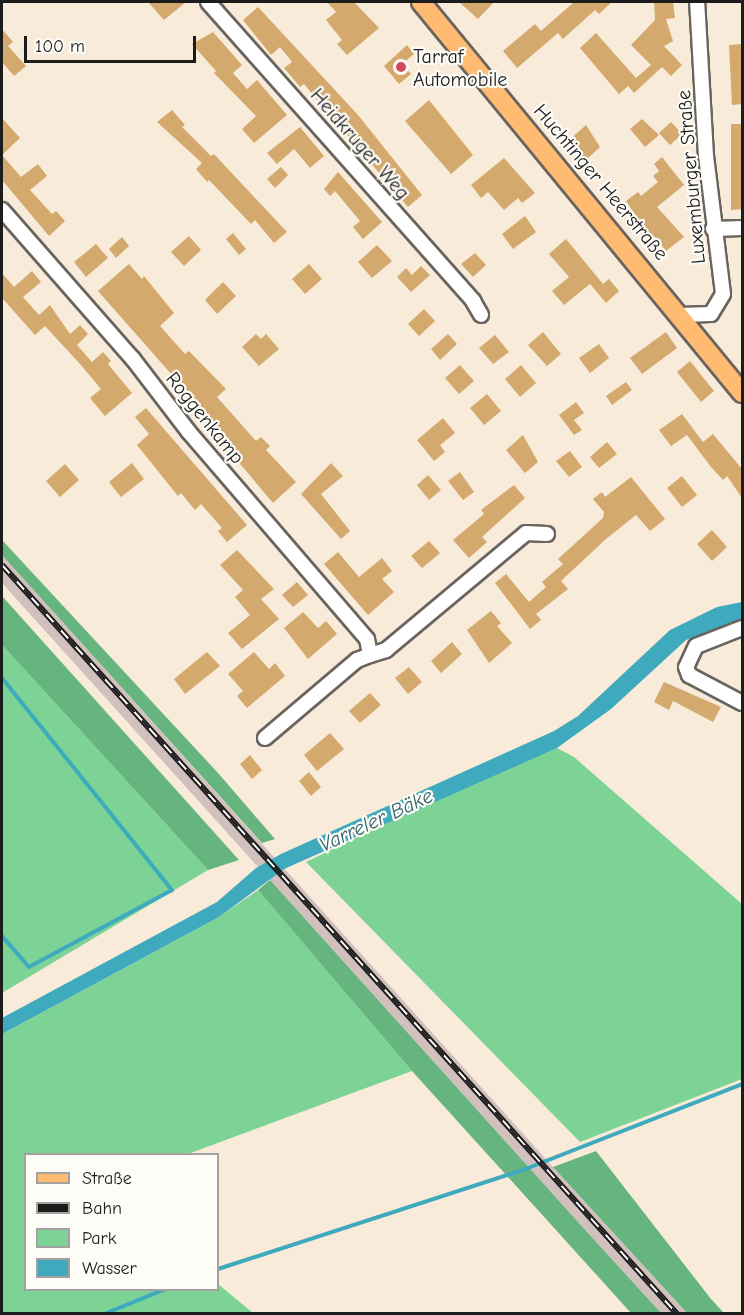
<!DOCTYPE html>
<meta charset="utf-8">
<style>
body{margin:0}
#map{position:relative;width:744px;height:1315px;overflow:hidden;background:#f8ebd9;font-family:"Comic Neue",sans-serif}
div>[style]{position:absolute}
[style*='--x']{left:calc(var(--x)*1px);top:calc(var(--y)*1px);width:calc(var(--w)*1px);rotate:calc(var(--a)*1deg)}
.industrial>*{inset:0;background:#d1c0bd}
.green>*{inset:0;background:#7dd396}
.forest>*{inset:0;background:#66b57f}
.water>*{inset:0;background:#3faabe}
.stream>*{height:4px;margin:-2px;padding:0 2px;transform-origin:2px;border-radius:2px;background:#3faabe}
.building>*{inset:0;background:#d4a96e}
.roads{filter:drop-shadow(2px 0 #69645e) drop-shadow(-2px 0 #69645e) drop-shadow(0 2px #69645e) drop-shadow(0 -2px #69645e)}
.minor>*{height:14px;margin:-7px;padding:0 7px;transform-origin:7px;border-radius:7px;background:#fff}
.major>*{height:18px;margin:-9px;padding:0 9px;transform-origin:9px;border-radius:9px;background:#ffbb71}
.rail>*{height:6px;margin-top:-3px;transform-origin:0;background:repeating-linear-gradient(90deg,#fdfcf7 0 11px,#1c1c1c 0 22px);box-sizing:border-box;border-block:2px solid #1c1c1c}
.dots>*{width:16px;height:16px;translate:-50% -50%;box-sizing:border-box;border:3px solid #fdfcf7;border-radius:50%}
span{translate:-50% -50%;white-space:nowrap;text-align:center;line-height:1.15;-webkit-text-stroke:4.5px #fdfcf7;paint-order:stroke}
.poi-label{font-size:20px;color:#1c1c1c}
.left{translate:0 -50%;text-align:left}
.street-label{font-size:20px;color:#1c1c1c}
.water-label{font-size:21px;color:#2e636d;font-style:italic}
.frame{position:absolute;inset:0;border:3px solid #1c1c1c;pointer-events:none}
.legend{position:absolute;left:24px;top:1153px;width:195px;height:138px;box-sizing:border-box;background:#fdfcf7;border:2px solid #a3a29f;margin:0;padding:8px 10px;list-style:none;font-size:18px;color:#1c1c1c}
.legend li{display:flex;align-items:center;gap:12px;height:30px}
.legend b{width:30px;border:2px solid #a3a29f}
.scale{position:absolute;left:24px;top:36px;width:172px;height:27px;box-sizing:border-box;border:3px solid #1c1c1c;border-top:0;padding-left:8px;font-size:18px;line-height:21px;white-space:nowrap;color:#1c1c1c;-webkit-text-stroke:4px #fdfcf7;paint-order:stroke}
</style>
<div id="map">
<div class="industrial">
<div style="clip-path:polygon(2px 555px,553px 1167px,687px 1313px,661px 1313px,578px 1222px,2px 583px)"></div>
</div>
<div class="green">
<div style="clip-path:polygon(2px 645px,208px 870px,2px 993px)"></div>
<div style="clip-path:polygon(557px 748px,574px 757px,742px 904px,742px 1079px,580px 1142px,306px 862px,482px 778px)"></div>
<div style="clip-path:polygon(258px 890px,412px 1071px,188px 1154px,26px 1154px,26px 1290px,218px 1290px,218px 1284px,253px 1313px,2px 1314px,2px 1034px,219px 917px)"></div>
</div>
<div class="forest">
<div style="clip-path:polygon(2px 540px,218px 773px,275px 839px,262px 843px,2px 555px)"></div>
<div style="clip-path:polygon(2px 596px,239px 860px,208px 870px,2px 645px)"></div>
<div style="clip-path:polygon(270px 880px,578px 1222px,661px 1313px,631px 1313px,412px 1071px,258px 890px)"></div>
<div style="clip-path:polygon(596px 1151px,711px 1299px,724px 1313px,687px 1313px,553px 1167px)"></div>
</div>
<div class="water">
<div style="clip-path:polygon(742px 602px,742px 620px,686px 640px,611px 709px,557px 748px,284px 869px,219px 917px,2px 1034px,2px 1018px,217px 902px,256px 868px,281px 854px,554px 731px,578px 716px,670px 630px,717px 607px)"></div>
</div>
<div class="stream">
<div style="--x:2;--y:678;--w:272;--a:51.3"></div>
<div style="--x:172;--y:890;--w:162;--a:151.7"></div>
<div style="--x:29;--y:967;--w:41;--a:-131.1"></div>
<div style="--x:218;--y:1269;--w:326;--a:-18"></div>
<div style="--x:528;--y:1168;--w:230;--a:-21.4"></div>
<div style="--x:104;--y:1314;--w:64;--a:-22.1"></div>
</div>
<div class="building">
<div style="clip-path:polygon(148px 2px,186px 2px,164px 20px)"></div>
<div style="clip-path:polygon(327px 2px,354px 2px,379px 28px,347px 55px,337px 44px,342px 40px,326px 20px,336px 12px)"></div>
<div style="clip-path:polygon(459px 2px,494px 2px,478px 19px)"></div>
<div style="clip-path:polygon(574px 2px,612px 2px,599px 14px,595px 10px,563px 39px,558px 33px,517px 68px,503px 51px,535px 24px,541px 31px)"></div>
<div style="clip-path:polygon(654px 2px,673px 2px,675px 18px,666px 19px,673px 41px,664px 46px,682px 65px,671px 76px,662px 67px,634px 93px,628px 86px,619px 94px,580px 48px,596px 33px,636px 78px,651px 65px,631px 45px,655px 20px)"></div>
<div style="clip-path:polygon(258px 7px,358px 115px,422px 195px,408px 207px,304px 84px,300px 87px,284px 68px,292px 62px,280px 47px,271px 55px,243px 20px)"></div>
<div style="clip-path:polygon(2px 29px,13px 42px,8px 46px,26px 66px,14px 76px,2px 62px)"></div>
<div style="clip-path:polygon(213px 32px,242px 65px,233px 73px,247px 89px,257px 80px,287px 115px,254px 143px,242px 129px,256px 116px,214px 73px,216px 71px,192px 44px)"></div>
<div style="clip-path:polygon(742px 44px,742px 104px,732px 105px,729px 45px)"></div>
<div style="clip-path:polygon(407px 45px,414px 54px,402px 64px,411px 74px,399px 84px,384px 66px)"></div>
<div style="clip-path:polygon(429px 100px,473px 155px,451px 174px,405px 121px)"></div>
<div style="clip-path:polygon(172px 110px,185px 125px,182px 127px,211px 156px,214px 154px,287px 232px,274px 243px,255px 220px,251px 224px,209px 180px,207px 182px,196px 169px,202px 163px,157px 122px)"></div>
<div style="clip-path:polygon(2px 118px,20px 138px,2px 155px,21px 177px,38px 164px,47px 176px,30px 190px,52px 214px,56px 211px,65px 221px,49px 236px,2px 180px)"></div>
<div style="clip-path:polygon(642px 119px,659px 135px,645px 147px,630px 129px)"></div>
<div style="clip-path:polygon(671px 122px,682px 134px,670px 145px,659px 133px)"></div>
<div style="clip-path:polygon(731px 124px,742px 124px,742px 209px,731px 210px)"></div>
<div style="clip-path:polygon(586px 125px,600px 147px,586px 160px,568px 141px)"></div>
<div style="clip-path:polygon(300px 127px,324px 156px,310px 168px,294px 149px,277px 164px,267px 153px)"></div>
<div style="clip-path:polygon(662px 157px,684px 185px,657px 207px,684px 237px,666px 251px,654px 236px,651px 238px,626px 201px,638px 192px,641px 196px,658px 182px,653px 176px,659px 171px,654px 164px)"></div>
<div style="clip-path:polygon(504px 158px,535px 193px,522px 203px,518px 198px,504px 210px,488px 192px,481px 198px,471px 185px)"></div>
<div style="clip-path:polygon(281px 167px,288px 175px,275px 188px,267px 179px)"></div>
<div style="clip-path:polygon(338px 172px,382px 222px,363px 239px,353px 227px,360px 221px,335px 191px,330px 196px,324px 189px)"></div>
<div style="clip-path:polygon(525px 216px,536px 232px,513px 249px,502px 234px)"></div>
<div style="clip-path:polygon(233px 233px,246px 249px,239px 255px,226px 239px)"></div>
<div style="clip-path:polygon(189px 236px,201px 250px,184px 266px,171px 252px)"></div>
<div style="clip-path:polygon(122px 237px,129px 246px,116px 258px,109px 249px)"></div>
<div style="clip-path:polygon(566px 239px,603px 284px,609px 279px,619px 291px,606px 303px,590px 284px,564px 305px,552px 291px,569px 277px,549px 254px)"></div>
<div style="clip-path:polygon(96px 244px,108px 258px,86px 277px,74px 262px)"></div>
<div style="clip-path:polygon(377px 245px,392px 261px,372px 278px,358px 262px)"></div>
<div style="clip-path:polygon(475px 253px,486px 265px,473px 277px,461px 264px)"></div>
<div style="clip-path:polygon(129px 264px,142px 279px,144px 276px,174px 313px,160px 326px,185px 354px,189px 351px,226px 389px,217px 397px,256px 441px,261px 437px,270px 446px,266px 450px,296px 482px,273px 503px,204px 421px,209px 417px,98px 291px)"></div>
<div style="clip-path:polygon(309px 264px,322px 279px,305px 294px,292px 279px)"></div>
<div style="clip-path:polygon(421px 266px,430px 275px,411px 292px,397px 277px,406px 268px,412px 275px)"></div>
<div style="clip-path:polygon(32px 271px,41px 282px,23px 297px,39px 315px,50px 305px,70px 334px,80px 325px,88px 334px,77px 345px,92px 362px,103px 352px,111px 361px,108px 364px,132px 393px,105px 416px,90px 398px,101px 389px,80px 364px,45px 326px,35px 335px,2px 298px,2px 273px,14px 287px)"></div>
<div style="clip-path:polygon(223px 282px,236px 296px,217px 314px,205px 300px)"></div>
<div style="clip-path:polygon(424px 309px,435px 321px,419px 336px,408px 324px)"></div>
<div style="clip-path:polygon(543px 332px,561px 354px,547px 366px,528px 345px)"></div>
<div style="clip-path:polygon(666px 332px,677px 348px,642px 374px,630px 358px)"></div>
<div style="clip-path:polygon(256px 334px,261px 339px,266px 334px,279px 349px,259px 366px,242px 347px)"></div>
<div style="clip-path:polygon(448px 334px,457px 344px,440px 360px,431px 349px)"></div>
<div style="clip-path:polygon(495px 335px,509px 352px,493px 364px,479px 348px)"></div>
<div style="clip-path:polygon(599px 344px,609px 358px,590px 373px,579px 358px)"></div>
<div style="clip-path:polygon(690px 361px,714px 391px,701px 402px,677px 372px)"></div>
<div style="clip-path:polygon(460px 365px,474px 381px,459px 394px,445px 378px)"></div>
<div style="clip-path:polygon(521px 365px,536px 383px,520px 397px,505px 379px)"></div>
<div style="clip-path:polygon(626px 382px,632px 390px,612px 405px,606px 396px)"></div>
<div style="clip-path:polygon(487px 394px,501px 411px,484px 425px,470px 408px)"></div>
<div style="clip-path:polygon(576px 402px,584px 413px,574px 420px,582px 430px,574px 435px,559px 415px)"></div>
<div style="clip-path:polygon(146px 408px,247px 525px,227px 542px,218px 531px,222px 528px,201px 504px,195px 510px,181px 493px,178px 496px,137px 445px,149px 434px,135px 417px)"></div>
<div style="clip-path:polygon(682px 414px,703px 442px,713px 434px,742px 469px,742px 498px,727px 476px,723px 480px,711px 467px,687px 435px,671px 446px,659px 430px)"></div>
<div style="clip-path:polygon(443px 418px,455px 433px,440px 445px,445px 452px,434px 461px,417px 440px)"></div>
<div style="clip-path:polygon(523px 435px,538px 462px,525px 473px,506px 450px)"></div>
<div style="clip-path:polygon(607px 442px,617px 454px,599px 468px,590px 457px)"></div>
<div style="clip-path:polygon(570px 451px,582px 467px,569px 477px,556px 461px)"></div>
<div style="clip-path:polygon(132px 463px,144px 479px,121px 497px,109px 482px)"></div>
<div style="clip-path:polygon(331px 463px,343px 476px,321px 494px,350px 531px,341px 539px,301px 494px)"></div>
<div style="clip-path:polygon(65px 464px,79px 480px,60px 497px,46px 481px)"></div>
<div style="clip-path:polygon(460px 472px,474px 492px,463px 500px,448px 481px)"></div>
<div style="clip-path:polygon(428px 475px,441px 490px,429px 500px,417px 485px)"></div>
<div style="clip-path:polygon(682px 476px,697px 495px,682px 507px,667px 488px)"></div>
<div style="clip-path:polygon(631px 477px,665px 519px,650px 531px,636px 515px,606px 539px,561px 581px,568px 589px,536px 614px,541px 620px,530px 629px,495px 583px,506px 574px,529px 602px,546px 587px,542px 582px,563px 564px,558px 559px,603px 518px,604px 512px,593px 499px,602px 492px,605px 497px)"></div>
<div style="clip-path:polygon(514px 485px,525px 498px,482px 537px,487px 542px,469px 558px,453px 540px,484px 514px,481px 510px)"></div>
<div style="clip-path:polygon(712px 530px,727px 547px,712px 561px,697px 544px)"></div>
<div style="clip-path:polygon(429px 541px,440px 553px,422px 568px,411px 556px)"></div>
<div style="clip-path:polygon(237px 550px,274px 589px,261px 599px,279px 619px,242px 649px,228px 633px,250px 615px,235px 597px,243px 590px,220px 565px)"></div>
<div style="clip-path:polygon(338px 552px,359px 577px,382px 558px,392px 571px,382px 579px,394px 592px,368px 615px,324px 564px)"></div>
<div style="clip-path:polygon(297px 582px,308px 595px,293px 607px,282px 595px)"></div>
<div style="clip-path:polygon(491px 611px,501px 623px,497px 626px,512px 643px,489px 663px,467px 630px)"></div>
<div style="clip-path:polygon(303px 612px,318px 628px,326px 621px,337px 634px,308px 659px,284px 628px)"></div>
<div style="clip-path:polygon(452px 642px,462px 654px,441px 673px,431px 661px)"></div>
<div style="clip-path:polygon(207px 652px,220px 666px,185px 694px,174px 679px)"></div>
<div style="clip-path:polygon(254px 652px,269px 669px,275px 663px,285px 676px,247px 708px,237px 696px,243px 691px,228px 674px)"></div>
<div style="clip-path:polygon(409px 667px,422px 682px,408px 694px,395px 678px)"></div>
<div style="clip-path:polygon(664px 682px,721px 707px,713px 722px,673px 701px,669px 710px,654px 702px)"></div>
<div style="clip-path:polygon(370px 693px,381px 705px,360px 723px,349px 711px)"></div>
<div style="clip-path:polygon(330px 733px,344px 749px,317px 771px,304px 755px)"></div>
<div style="clip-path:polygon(250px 755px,262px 770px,252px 779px,240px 764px)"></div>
<div style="clip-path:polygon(309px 772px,321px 787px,311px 796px,299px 781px)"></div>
</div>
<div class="roads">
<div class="minor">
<div style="--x:208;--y:2;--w:400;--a:48.4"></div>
<div style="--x:473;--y:301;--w:16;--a:60"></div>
<div style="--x:2;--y:210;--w:198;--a:48.7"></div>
<div style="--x:133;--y:359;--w:91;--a:52.6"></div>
<div style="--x:188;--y:431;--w:274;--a:49.3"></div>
<div style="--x:367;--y:639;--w:16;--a:79"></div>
<div style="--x:370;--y:655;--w:17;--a:-17"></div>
<div style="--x:386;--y:650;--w:182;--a:-39.9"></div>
<div style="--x:526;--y:533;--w:21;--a:3"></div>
<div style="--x:713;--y:229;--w:29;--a:-2"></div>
<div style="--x:680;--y:315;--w:31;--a:-2"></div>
<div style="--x:711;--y:314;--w:23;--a:-59"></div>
<div style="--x:723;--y:294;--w:139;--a:-97"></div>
<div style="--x:706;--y:156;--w:154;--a:-93.3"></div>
<div style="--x:742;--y:628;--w:49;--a:158.6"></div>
<div style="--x:696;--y:646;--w:23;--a:115"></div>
<div style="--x:686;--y:667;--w:9;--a:69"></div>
<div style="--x:689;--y:675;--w:60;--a:27.8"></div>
<div style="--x:265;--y:738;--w:121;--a:-40.3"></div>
<div style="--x:357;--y:660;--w:14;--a:-21"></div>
</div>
<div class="major">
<div style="--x:421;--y:2;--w:506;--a:50.61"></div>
</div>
</div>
<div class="rail">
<div style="--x:2;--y:565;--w:1008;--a:47.97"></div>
</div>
<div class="dots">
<div style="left:401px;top:67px;background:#d1495b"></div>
</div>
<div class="poi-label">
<span class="left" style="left:413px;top:68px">Tarraf<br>Automobile</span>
</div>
<div class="street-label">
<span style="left:360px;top:144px;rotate:49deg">Heidkruger Weg</span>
<span style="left:691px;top:177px;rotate:-95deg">Luxemburger Straße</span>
<span style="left:601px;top:182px;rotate:50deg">Huchtinger Heerstraße</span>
<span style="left:205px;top:418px;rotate:51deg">Roggenkamp</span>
</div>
<div class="water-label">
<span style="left:376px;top:820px;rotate:-25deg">Varreler Bäke</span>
</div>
<div class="frame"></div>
<ul class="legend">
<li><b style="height:8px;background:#ffbb71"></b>Straße</li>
<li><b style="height:8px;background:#1c1c1c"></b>Bahn</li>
<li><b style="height:16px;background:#7dd396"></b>Park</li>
<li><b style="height:16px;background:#3faabe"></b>Wasser</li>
</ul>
<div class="scale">100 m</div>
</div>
